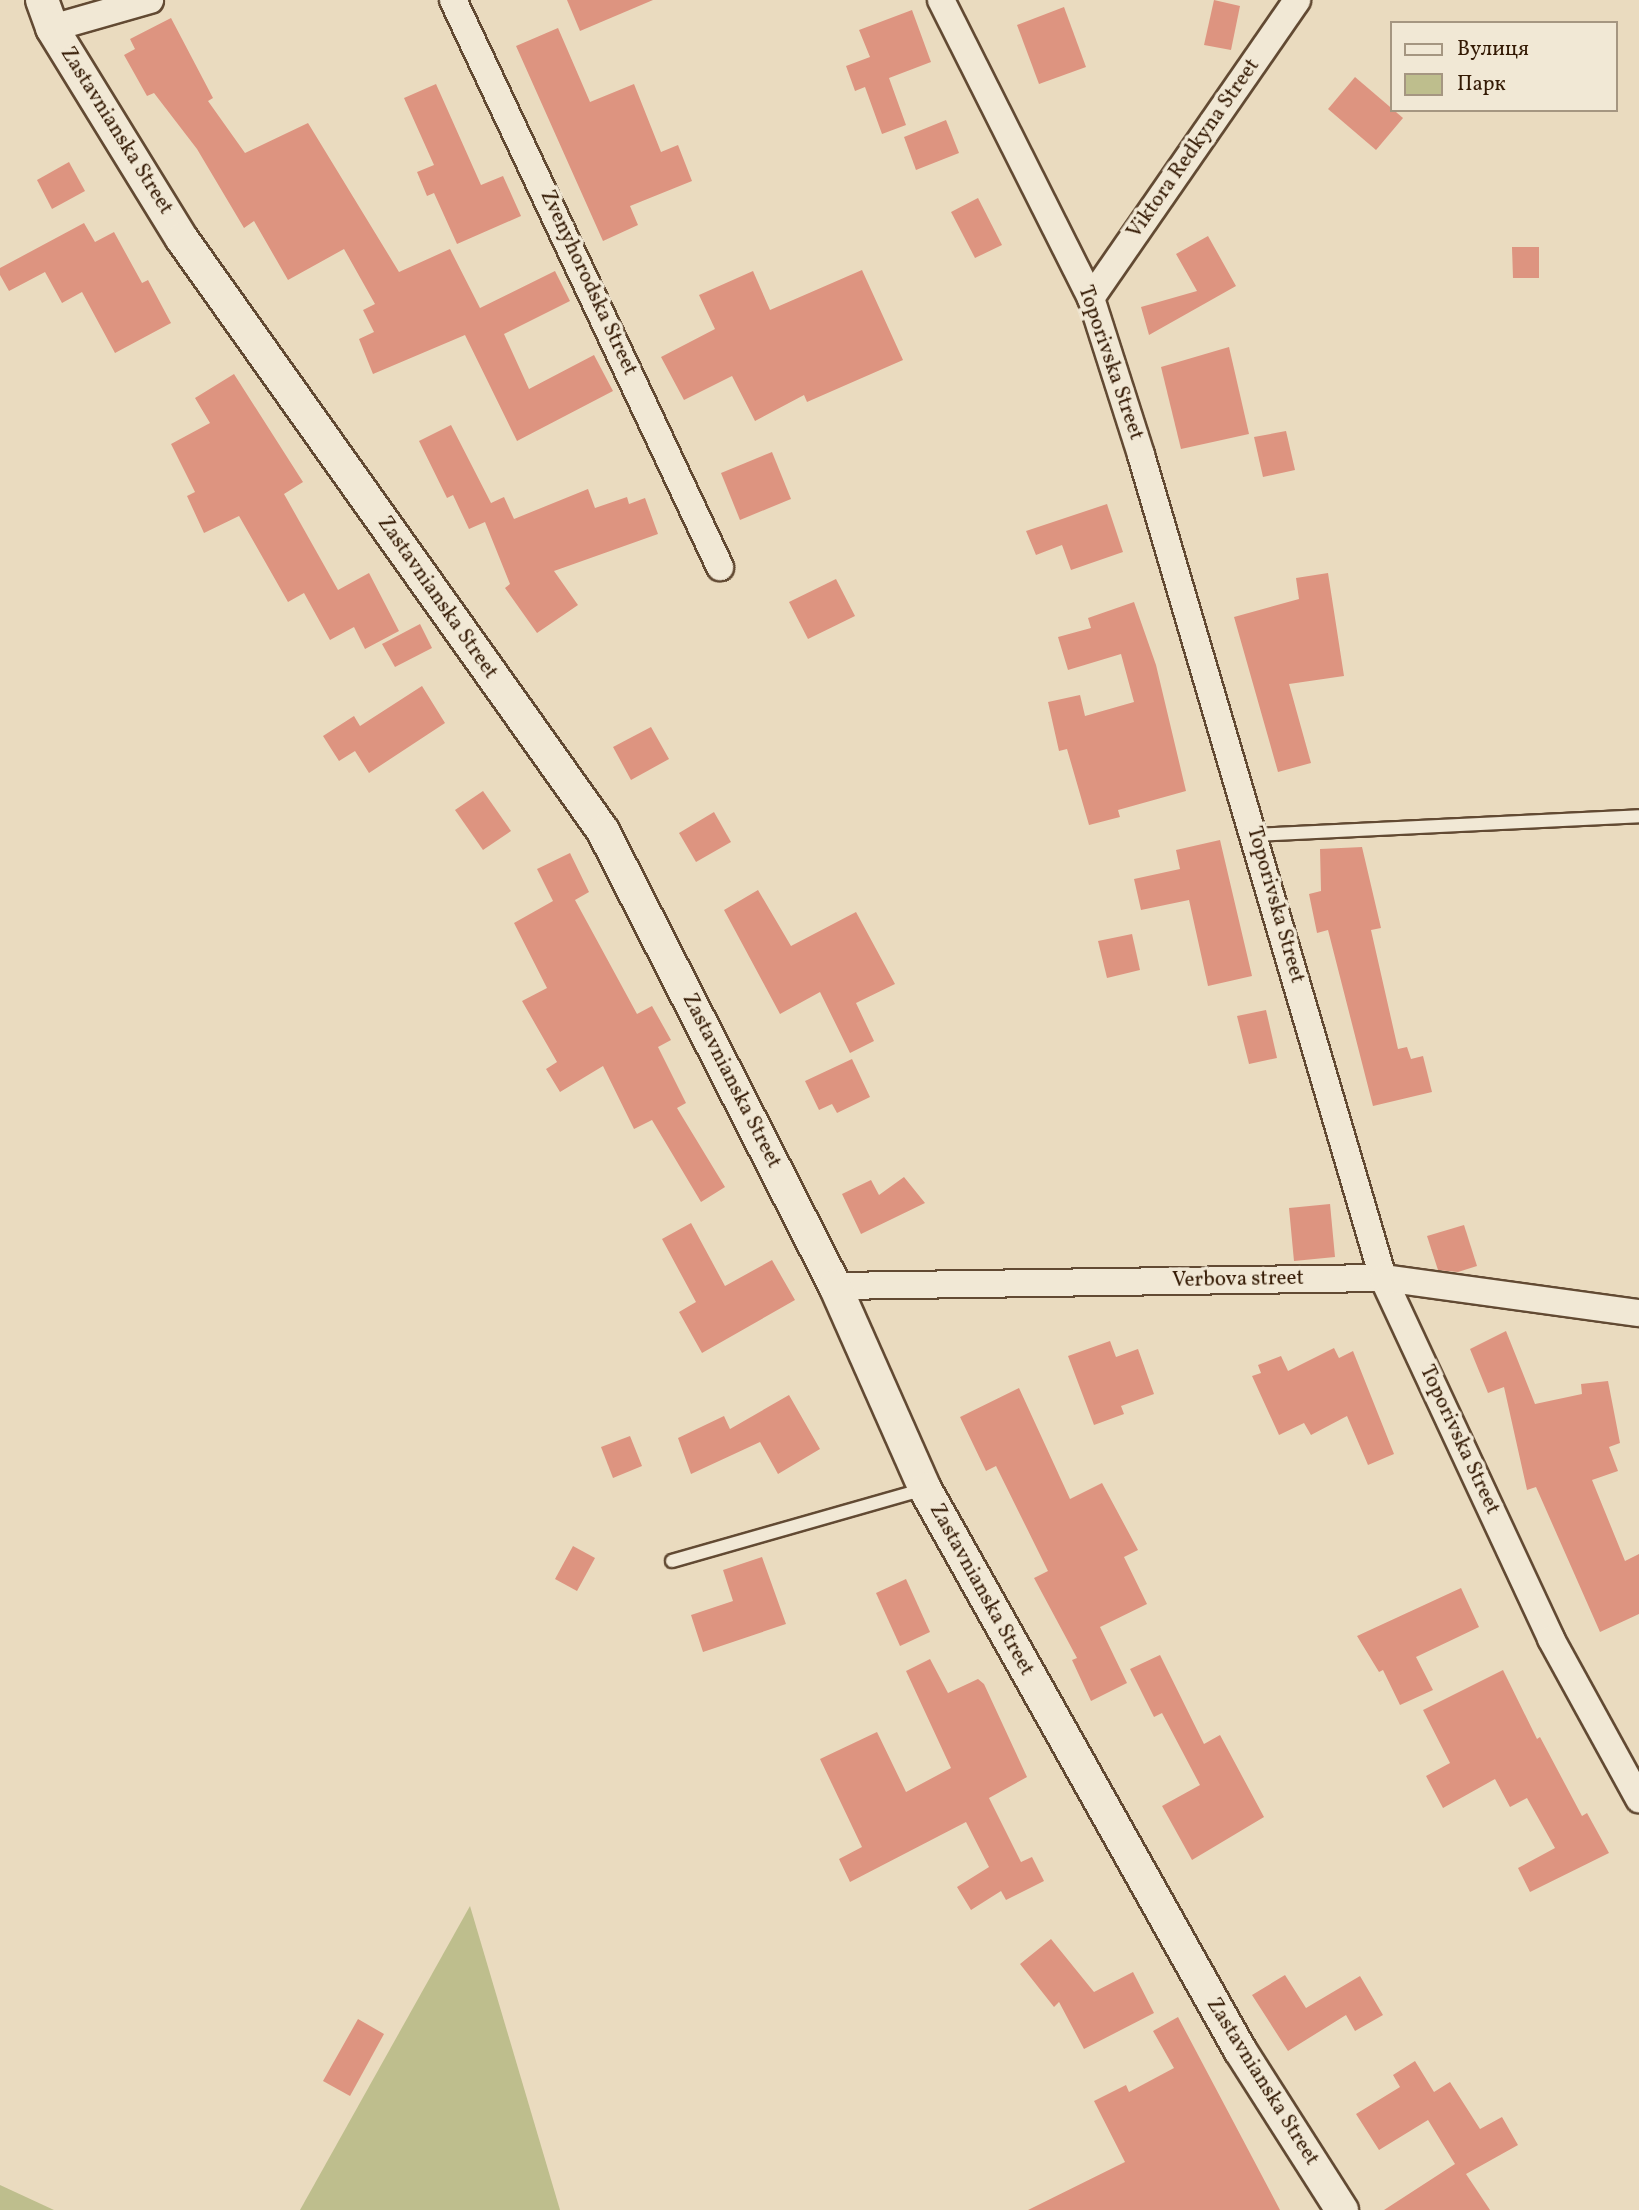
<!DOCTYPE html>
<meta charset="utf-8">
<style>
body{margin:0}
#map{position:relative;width:1639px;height:2210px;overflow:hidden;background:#eadbbf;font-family:Vollkorn,serif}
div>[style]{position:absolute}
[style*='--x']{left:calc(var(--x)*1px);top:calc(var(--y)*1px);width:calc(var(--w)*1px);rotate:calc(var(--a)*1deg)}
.green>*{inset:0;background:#bebe8d}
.building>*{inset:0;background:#dd9480}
.roads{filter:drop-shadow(2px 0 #624a33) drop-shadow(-2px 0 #624a33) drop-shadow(0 2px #624a33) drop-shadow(0 -2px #624a33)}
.service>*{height:12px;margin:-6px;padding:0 6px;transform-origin:6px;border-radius:6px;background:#f1e8d5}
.minor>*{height:26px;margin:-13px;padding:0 13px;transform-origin:13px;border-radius:13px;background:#f1e8d5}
.tertiary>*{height:32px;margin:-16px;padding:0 16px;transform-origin:16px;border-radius:16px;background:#f1e8d5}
span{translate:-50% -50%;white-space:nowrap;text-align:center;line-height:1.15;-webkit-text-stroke:7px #f1e8d5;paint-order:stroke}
.street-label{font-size:21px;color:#341a04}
.legend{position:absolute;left:1390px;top:21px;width:228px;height:91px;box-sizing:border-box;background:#f1e8d5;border:2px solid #a59681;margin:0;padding:9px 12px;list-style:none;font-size:21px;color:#341a04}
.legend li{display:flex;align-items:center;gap:14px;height:35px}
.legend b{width:35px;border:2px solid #a59681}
</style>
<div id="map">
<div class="green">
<div style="clip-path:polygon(470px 1906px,560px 2210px,300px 2210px)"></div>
<div style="clip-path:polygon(0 2185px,54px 2210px,0 2210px)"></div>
</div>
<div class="building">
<div style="clip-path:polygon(567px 0,653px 0,580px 31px)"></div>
<div style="clip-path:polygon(1214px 0,1240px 6px,1231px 50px,1204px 45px)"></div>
<div style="clip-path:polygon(1064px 7px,1086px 67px,1039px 84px,1017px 25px)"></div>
<div style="clip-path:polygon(912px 10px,931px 62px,889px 78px,906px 125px,882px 134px,865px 87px,855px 91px,846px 66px,870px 57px,859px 30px)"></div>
<div style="clip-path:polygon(171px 18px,213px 98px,208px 101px,245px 153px,308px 123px,399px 272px,450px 249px,480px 308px,555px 271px,570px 301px,504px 334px,529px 389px,594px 355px,613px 391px,517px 441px,465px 335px,373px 374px,359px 339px,374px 332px,363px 310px,375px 304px,344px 249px,288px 280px,254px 221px,244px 228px,197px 149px,154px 93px,147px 96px,124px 55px,135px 49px,130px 39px)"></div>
<div style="clip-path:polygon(558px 28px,590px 102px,634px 84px,661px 152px,678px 145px,692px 181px,630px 206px,638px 225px,603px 241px,516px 46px)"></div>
<div style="clip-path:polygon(1355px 77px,1403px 118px,1376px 150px,1328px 109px)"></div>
<div style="clip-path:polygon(436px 84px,481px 185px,503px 176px,521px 216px,457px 244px,434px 193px,427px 196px,417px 172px,434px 165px,404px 98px)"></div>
<div style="clip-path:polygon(946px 120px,959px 153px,916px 170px,904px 137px)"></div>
<div style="clip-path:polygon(69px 162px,85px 191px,52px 209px,37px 180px)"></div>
<div style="clip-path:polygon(978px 198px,1002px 245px,975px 258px,951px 212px)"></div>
<div style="clip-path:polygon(84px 223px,95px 242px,114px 232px,142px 283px,148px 280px,171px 323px,115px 353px,82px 292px,62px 303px,45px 272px,9px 291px,0 275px,0 268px)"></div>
<div style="clip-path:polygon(1208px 236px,1236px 286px,1149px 335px,1141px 307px,1197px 291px,1176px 254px)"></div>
<div style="clip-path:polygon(1512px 247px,1539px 247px,1539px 278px,1513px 278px)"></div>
<div style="clip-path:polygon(862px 270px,903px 360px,807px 402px,804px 395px,755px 421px,732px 376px,684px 400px,661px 357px,715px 329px,699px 295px,753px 271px,770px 310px)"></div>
<div style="clip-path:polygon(1229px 347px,1249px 434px,1181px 449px,1161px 367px)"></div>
<div style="clip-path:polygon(234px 374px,303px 482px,284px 494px,338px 590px,369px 573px,399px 631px,365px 649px,354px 627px,330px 640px,304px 593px,288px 602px,239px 516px,204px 533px,187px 496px,195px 492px,171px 444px,210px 423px,195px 398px)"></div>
<div style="clip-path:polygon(451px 425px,491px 503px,504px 497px,514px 519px,588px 489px,595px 508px,627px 497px,629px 504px,645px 498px,658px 534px,554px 571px,578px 605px,537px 633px,505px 588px,510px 584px,485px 522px,469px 529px,453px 495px,447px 498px,419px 441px)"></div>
<div style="clip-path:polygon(1286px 431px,1295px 470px,1263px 477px,1254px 437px)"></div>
<div style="clip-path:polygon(772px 452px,791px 499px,740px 520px,721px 473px)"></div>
<div style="clip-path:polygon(1107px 504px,1123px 552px,1071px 570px,1062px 545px,1036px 555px,1026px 531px)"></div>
<div style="clip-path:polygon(1328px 573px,1344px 676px,1289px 684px,1311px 763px,1278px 772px,1234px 617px,1299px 599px,1296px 578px)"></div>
<div style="clip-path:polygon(836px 579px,855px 616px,808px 639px,789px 602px)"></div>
<div style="clip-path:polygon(1134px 602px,1156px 665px,1186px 791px,1118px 810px,1120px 817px,1089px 825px,1067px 749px,1059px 751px,1048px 702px,1080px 695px,1085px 716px,1134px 702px,1121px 654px,1068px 670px,1058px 637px,1091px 628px,1088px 618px)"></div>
<div style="clip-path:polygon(420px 624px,432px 648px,395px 667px,382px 644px)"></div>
<div style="clip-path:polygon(422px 686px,445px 723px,369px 773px,355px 751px,339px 761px,323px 736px,354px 716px,360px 726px)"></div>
<div style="clip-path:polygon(651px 727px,669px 759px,631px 780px,613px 747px)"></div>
<div style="clip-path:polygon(483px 791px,511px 831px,483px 850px,455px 810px)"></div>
<div style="clip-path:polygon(714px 812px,731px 842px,696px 862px,679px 833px)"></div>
<div style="clip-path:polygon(1220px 840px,1252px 976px,1208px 986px,1189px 900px,1141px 910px,1134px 879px,1180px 869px,1176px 850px)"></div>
<div style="clip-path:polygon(1362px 847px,1381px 928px,1371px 930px,1398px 1049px,1407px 1047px,1411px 1059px,1423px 1056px,1432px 1092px,1373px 1106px,1328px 930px,1317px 933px,1309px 894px,1321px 891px,1320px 849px)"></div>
<div style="clip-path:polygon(570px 853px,589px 892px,575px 900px,637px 1014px,652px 1006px,671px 1040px,658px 1047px,686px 1103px,677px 1108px,725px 1187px,701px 1202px,652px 1120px,634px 1129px,603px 1066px,560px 1092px,546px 1069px,557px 1062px,522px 1001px,547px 988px,514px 923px,553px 901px,537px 869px)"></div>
<div style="clip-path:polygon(758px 890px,791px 946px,856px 912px,895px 984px,856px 1003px,874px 1041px,850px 1053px,820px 992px,780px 1014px,724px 910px)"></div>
<div style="clip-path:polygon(1132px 934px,1140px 970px,1107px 978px,1098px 941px)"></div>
<div style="clip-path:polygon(1266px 1010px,1277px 1058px,1249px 1064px,1237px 1016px)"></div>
<div style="clip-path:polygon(852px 1059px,870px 1097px,837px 1113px,832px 1104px,819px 1110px,805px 1081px)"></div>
<div style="clip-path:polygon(904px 1177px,925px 1203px,861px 1234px,842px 1194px,871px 1180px,879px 1195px)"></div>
<div style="clip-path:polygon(1330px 1204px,1335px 1257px,1294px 1261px,1289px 1208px)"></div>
<div style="clip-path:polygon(691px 1223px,725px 1286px,772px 1260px,795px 1300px,702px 1353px,679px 1312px,696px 1302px,662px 1239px)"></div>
<div style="clip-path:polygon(1464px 1225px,1477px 1266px,1458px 1272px,1438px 1270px,1427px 1236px)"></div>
<div style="clip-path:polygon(1506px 1331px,1535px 1404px,1582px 1394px,1581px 1384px,1608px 1381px,1620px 1443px,1609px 1447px,1618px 1471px,1592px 1480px,1625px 1561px,1639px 1554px,1639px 1614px,1600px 1632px,1536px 1487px,1527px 1490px,1504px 1387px,1488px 1393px,1470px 1349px)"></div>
<div style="clip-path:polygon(1110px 1341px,1116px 1357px,1138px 1349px,1154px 1394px,1121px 1406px,1124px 1414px,1094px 1425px,1068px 1356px)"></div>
<div style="clip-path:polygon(1334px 1348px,1339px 1358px,1353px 1351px,1394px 1454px,1368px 1465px,1347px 1416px,1311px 1435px,1304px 1423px,1279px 1435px,1252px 1376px,1261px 1373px,1258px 1365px,1281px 1356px,1288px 1371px)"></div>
<div style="clip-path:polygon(1019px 1388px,1070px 1499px,1102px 1483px,1138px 1550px,1124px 1557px,1147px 1604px,1100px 1627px,1127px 1683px,1091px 1701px,1072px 1660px,1077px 1658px,1034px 1578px,1048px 1571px,996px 1466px,986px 1471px,960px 1417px)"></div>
<div style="clip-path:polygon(789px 1395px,820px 1449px,778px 1474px,760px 1442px,691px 1474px,678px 1438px,724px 1416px,730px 1429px)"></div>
<div style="clip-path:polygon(630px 1436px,642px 1466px,613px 1478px,601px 1447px)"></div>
<div style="clip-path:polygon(573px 1546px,595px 1558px,577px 1591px,555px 1579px)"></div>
<div style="clip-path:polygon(762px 1557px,786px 1624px,703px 1652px,691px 1615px,733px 1601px,723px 1570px)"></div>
<div style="clip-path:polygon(906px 1579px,930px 1632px,900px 1646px,876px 1593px)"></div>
<div style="clip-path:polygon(1461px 1588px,1479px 1627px,1416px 1657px,1433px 1690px,1400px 1705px,1383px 1670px,1379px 1672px,1357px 1636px)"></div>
<div style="clip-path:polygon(1160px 1655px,1204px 1744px,1220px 1735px,1264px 1817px,1192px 1860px,1162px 1806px,1200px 1785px,1162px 1713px,1154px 1717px,1130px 1669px)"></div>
<div style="clip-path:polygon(930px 1659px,948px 1693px,978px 1679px,984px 1684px,1027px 1777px,989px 1798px,1021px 1862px,1032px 1857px,1044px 1881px,1006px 1900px,1001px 1891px,971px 1910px,957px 1887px,989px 1867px,966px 1822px,850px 1882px,839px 1859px,862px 1847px,820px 1759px,877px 1732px,906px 1792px,951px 1768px,906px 1671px)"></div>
<div style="clip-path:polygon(1503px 1670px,1537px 1739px,1540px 1737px,1582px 1816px,1587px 1813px,1609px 1853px,1530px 1892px,1518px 1868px,1555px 1848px,1527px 1798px,1510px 1807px,1495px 1779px,1443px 1808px,1426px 1776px,1450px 1763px,1423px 1710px)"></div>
<div style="clip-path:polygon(1051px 1939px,1094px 1992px,1133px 1972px,1154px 2013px,1084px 2049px,1059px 2002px,1054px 2007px,1020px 1964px)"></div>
<div style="clip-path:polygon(1285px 1975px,1306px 2008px,1360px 1976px,1383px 2015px,1355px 2031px,1346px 2015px,1288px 2051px,1252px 1995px)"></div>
<div style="clip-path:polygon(1178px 2017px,1280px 2210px,1028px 2210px,1125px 2162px,1094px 2101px,1126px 2085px,1129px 2092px,1174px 2068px,1153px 2031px)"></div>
<div style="clip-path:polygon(358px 2019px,384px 2034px,350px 2096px,323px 2081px)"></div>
<div style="clip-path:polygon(1415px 2061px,1434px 2092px,1450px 2082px,1480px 2129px,1502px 2117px,1518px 2145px,1466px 2174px,1490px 2210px,1384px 2210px,1455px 2164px,1428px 2120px,1379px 2150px,1356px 2114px,1400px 2087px,1393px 2075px)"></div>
</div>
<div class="roads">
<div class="service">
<div style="--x:1255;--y:835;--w:384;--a:-2.8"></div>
<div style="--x:672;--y:1561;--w:263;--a:-15.9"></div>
</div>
<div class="minor">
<div style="--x:453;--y:0;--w:627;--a:64.78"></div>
<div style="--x:941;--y:0;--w:334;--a:63.3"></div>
<div style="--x:1091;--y:298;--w:165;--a:72.3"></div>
<div style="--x:1141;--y:455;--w:858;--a:73.61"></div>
<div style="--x:1383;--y:1278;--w:398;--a:65"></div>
<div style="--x:1551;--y:1639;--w:183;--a:61.2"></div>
<div style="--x:52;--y:28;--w:102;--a:-15.9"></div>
<div style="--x:1091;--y:298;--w:362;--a:-55.3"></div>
<div style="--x:835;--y:1286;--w:548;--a:-0.84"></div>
<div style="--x:1383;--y:1278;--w:258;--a:7.8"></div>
</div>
<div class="tertiary">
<div style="--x:42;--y:0;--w:30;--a:70"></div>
<div style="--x:52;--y:28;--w:248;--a:58.4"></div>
<div style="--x:182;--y:239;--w:726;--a:54.58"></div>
<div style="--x:603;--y:831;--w:511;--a:62.98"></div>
<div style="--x:835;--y:1286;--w:222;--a:66.1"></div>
<div style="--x:925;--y:1489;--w:643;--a:60.69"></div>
<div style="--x:1240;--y:2050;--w:190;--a:57.5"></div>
</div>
</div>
<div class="street-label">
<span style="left:116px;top:131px;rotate:58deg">Zastavnianska Street</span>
<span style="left:1194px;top:149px;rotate:-55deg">Viktora Redkyna Street</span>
<span style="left:588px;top:283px;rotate:65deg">Zvenyhorodska Street</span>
<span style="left:1110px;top:363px;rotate:71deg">Toporivska Street</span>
<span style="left:437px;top:598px;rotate:55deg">Zastavnianska Street</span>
<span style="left:1275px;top:905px;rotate:74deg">Toporivska Street</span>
<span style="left:731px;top:1081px;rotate:63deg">Zastavnianska Street</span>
<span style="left:1238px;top:1280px;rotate:-1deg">Verbova street</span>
<span style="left:1459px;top:1440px;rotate:65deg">Toporivska Street</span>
<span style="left:981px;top:1590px;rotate:61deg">Zastavnianska Street</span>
<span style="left:1262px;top:2082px;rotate:58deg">Zastavnianska Street</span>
</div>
<ul class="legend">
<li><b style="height:9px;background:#f1e8d5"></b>Вулиця</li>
<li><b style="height:19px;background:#bebe8d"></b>Парк</li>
</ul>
</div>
